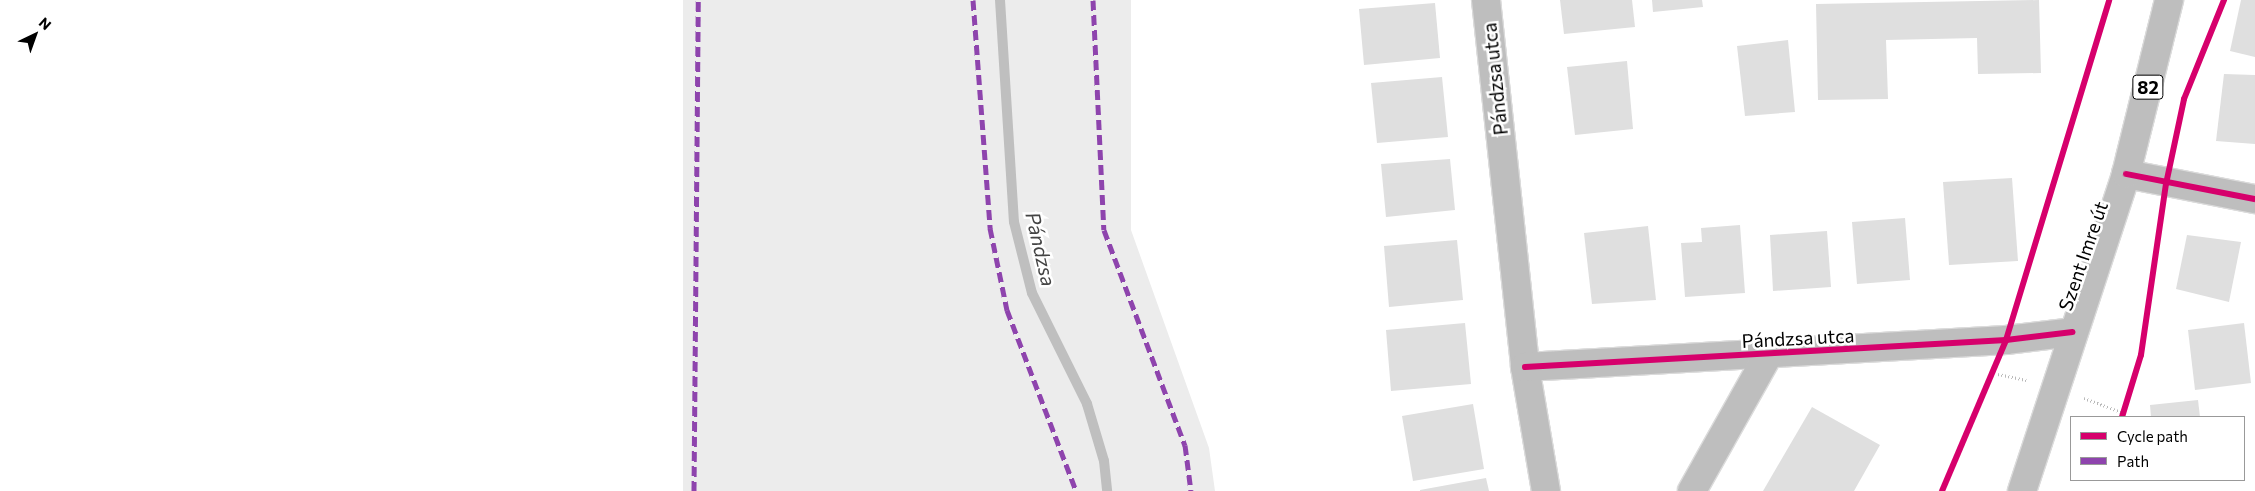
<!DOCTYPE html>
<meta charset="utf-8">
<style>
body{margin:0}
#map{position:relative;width:2255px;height:491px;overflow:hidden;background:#fff;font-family:Commissioner,sans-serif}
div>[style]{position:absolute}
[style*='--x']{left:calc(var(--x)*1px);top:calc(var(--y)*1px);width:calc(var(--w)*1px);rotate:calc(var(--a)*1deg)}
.green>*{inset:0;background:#ececec}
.stream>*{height:10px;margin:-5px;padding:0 5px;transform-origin:5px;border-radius:5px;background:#bfbfbf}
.building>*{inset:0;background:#dfdfdf}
.path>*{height:3px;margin-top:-1.5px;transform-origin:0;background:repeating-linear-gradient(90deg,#b9b9b9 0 1px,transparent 0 3.5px)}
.roads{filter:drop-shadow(1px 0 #dbdbdb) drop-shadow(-1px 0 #dbdbdb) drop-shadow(0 1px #dbdbdb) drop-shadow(0 -1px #dbdbdb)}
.minor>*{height:28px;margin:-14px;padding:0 14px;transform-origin:14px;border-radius:14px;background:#bebebe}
.primary>*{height:28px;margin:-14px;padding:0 14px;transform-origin:14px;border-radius:14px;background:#bebebe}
.quiet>*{height:5px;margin-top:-2.5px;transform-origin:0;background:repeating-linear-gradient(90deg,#8e44ad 0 10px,transparent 0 15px)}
.cycleway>*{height:6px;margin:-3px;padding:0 3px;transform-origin:3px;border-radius:3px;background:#d6006c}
span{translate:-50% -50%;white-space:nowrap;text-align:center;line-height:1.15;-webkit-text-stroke:5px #fff;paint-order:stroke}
.shield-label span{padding:1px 4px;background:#fff;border:1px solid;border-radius:4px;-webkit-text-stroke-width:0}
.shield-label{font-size:18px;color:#000;font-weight:700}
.street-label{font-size:19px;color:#000}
.water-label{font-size:20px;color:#444;font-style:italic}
.legend{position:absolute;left:2070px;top:416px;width:175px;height:65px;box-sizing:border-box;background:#fff;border:1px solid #999;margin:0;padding:6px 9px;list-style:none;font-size:15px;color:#000}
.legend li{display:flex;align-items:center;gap:10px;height:25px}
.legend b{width:25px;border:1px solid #999}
.north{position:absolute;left:10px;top:10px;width:50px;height:50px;-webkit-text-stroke:4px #fff;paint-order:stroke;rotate:42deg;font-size:14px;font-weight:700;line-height:20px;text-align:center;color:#000}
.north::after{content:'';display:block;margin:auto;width:18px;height:22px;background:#000;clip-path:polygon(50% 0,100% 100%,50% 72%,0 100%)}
</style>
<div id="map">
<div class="green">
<div style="clip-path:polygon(683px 0,1131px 0,1131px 230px,1209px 448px,1215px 491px,683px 491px)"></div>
</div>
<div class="stream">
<div style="--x:1000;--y:0;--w:222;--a:86.4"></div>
<div style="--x:1014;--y:222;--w:73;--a:75.8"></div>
<div style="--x:1032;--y:293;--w:124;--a:63.6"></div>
<div style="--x:1087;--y:404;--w:59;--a:73.4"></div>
<div style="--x:1104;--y:461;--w:30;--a:84"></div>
</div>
<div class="building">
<div style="clip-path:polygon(1560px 0,1632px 0,1635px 27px,1564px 34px)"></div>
<div style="clip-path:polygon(1652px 0,1702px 0,1703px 7px,1653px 12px)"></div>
<div style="clip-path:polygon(2039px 0,2041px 73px,1978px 74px,1977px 38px,1886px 40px,1888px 99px,1818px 100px,1816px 4px)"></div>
<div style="clip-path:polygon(2241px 0,2255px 0,2255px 57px,2230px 51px)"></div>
<div style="clip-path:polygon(1435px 3px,1440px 58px,1364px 65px,1359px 9px)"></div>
<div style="clip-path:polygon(1788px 40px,1795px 112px,1745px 116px,1737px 46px)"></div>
<div style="clip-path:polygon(1627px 61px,1633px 129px,1575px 135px,1567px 67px)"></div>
<div style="clip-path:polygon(2224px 74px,2255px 75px,2255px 144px,2216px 141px)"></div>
<div style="clip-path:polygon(1442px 77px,1448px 137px,1377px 143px,1371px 83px)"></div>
<div style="clip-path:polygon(1450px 159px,1455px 210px,1386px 217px,1381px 164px)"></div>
<div style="clip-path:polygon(2012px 178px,2018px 261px,1949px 265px,1943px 182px)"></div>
<div style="clip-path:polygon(1905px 218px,1910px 280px,1857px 284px,1852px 222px)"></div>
<div style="clip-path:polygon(1740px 225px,1745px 293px,1685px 297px,1681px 243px,1702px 242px,1701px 228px)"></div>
<div style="clip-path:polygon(1648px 226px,1656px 300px,1592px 304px,1584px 233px)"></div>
<div style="clip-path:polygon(1827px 231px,1831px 287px,1773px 291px,1770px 235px)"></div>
<div style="clip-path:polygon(2187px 235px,2241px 242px,2229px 302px,2176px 289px)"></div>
<div style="clip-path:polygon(1457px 240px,1463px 300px,1389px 307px,1384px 246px)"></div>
<div style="clip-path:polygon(1465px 323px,1471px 384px,1391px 391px,1386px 330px)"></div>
<div style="clip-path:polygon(2244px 323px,2251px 383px,2195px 390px,2188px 330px)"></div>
<div style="clip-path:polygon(2198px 400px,2200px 417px,2151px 417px,2150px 405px)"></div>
<div style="clip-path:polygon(1473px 404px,1484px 469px,1413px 481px,1402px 416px)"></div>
<div style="clip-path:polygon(1812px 407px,1880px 445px,1854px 491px,1763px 491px)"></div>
<div style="clip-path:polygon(1486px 478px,1489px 491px,1420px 491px,1420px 490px)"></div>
</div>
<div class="path">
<div style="--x:1998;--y:374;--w:29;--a:12"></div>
<div style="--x:2084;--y:398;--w:43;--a:20.6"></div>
</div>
<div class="roads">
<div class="minor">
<div style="--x:1486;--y:0;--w:369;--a:83.9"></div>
<div style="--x:1525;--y:367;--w:126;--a:80.4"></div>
<div style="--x:2126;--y:174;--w:131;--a:11"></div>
<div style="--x:1525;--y:367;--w:482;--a:-3.2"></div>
<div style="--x:2006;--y:340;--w:67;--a:-6.8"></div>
<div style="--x:1692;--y:491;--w:157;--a:-60.7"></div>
</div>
<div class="primary">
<div style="--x:2022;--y:491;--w:334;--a:-71.8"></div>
<div style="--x:2126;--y:174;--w:179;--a:-76.1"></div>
</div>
</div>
<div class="quiet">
<div style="--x:973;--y:0;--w:229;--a:85.7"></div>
<div style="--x:990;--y:228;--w:84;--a:78.3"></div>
<div style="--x:1007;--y:310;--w:194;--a:69.1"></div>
<div style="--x:1093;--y:0;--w:230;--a:87.3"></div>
<div style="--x:1104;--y:230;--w:230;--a:69.4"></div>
<div style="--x:1185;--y:445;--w:46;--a:82.6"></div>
<div style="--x:694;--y:491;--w:491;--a:-89.5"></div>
</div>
<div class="cycleway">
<div style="--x:2126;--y:174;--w:131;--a:11"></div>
<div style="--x:1525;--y:367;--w:482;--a:-3.2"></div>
<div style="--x:2006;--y:340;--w:67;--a:-6.8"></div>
<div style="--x:2122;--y:417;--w:65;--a:-73"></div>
<div style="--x:2141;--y:355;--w:173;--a:-81.7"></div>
<div style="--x:2166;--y:184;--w:87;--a:-78"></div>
<div style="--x:2184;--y:99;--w:107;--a:-68"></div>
<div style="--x:1942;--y:491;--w:164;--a:-67"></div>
<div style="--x:2006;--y:340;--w:355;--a:-73.1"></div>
</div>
<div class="shield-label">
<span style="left:2148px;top:87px">82</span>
</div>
<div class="street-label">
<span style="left:1495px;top:79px;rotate:-96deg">Pándzsa utca</span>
<span style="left:2083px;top:256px;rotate:-71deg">Szent Imre út</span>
<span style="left:1798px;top:338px;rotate:-3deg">Pándzsa utca</span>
</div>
<div class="water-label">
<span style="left:1041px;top:249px;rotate:77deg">Pándzsa</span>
</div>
<ul class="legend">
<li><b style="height:6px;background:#d6006c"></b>Cycle path</li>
<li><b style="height:6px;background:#8e44ad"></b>Path</li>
</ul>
<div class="north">N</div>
</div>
